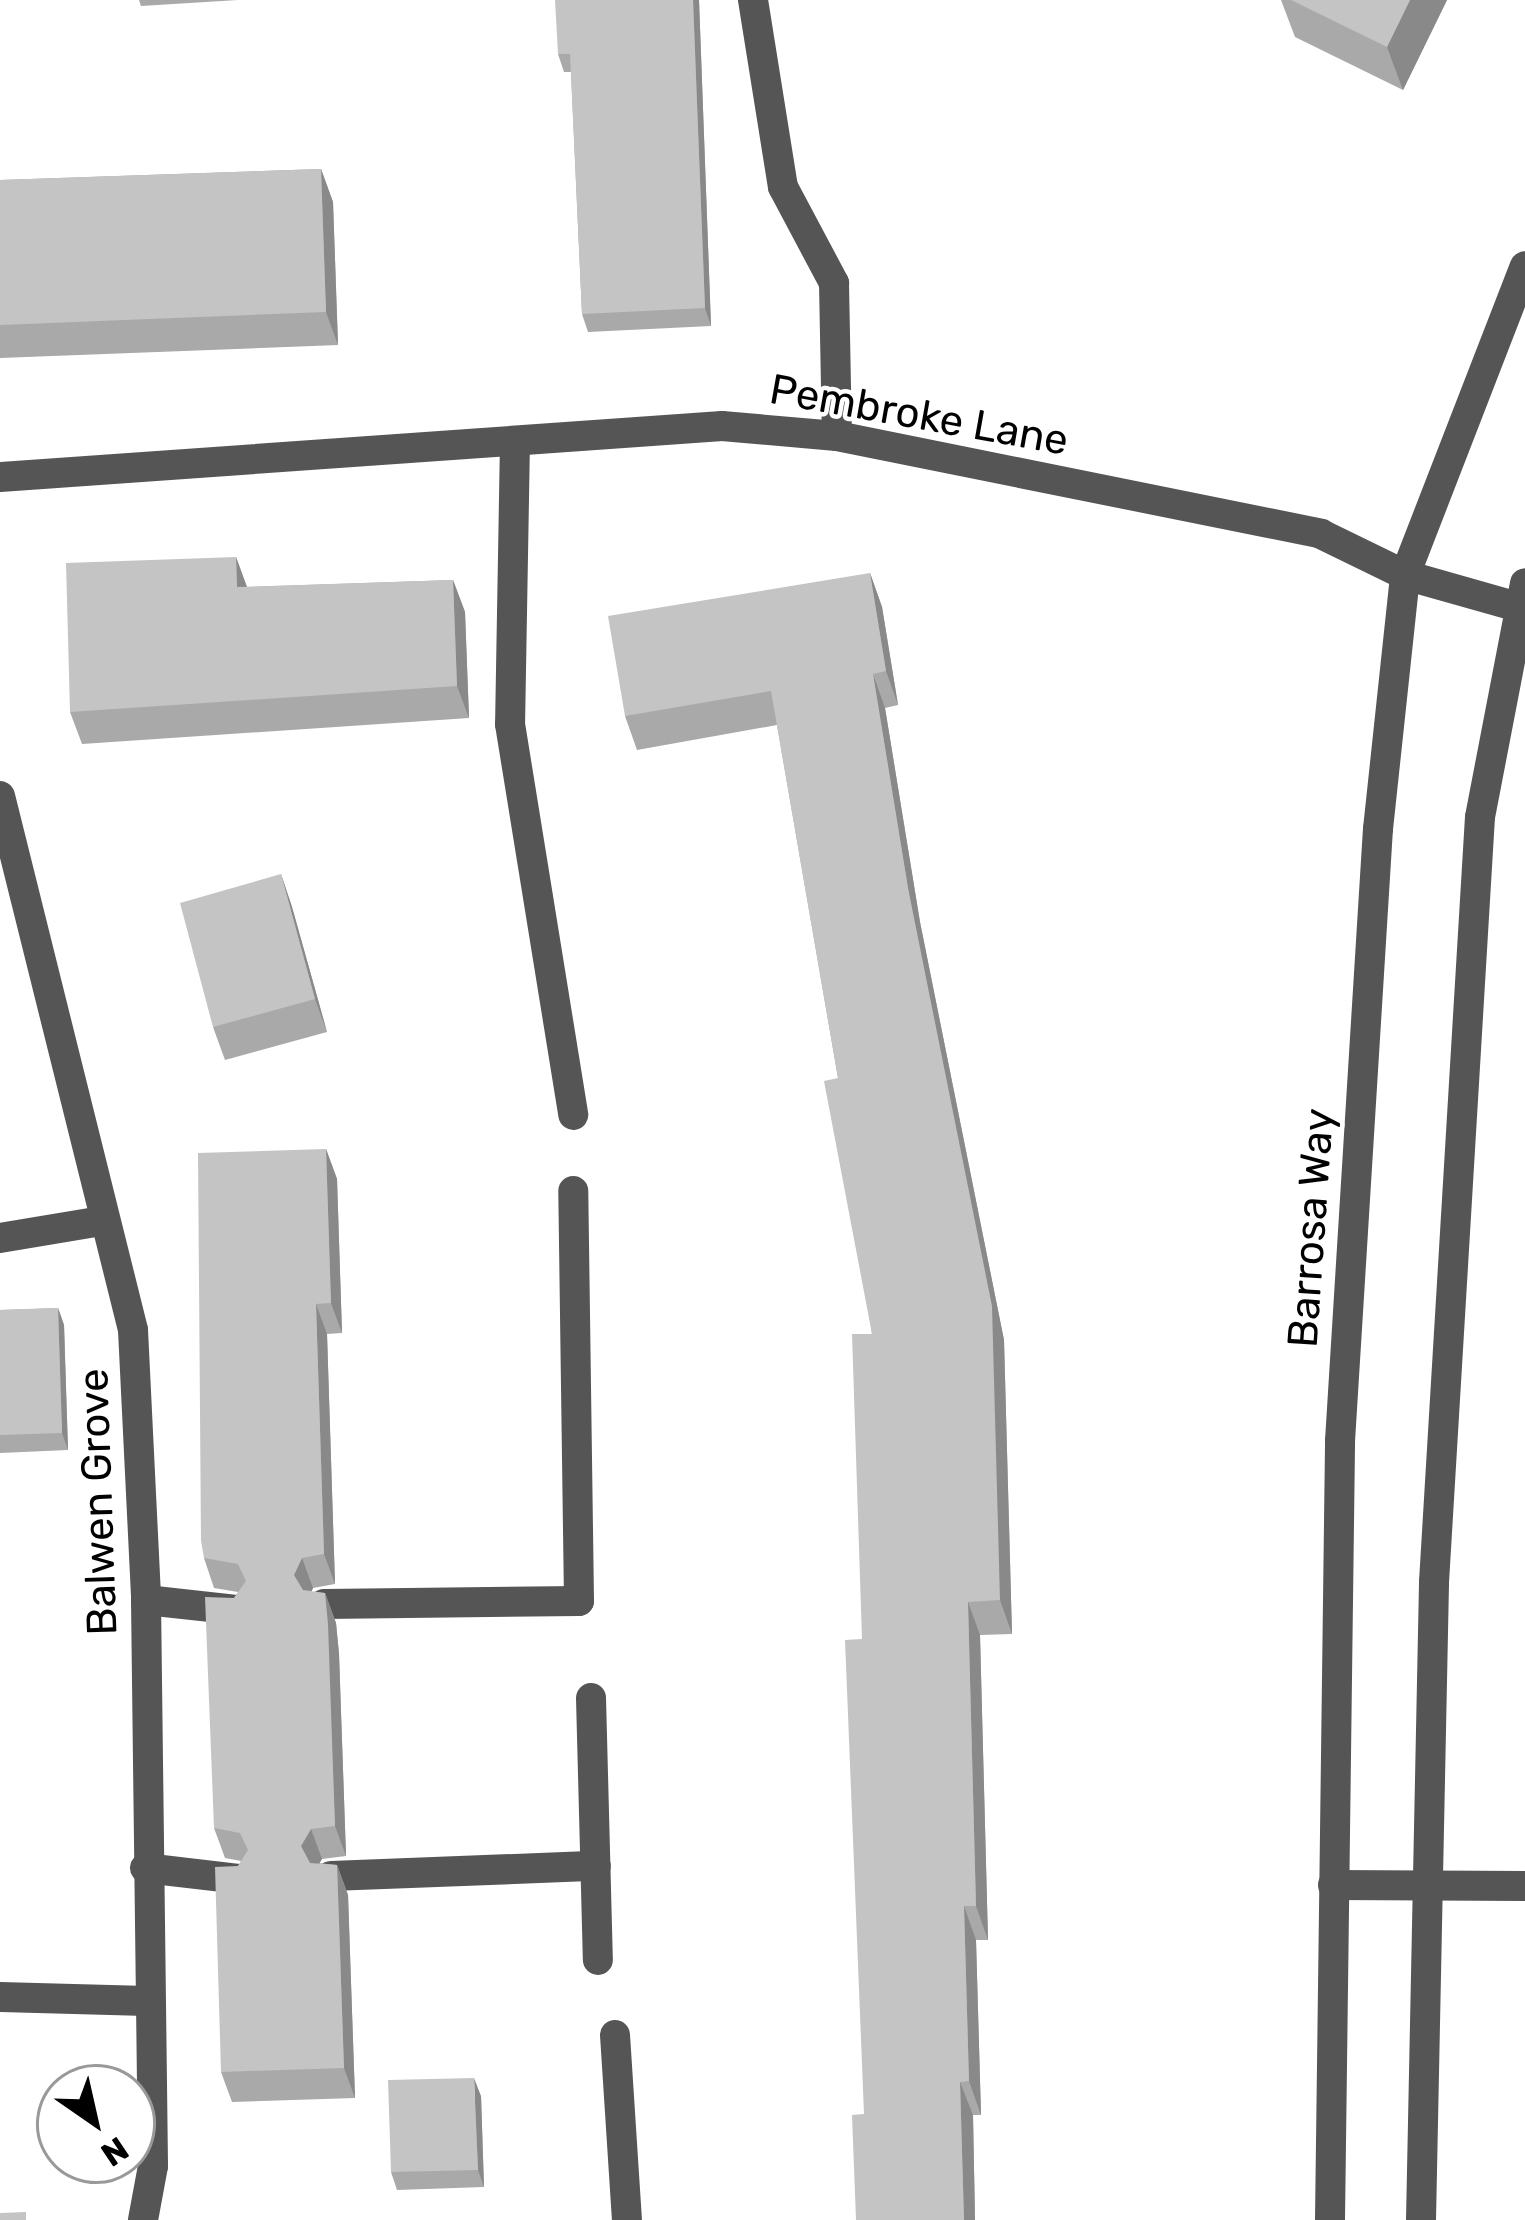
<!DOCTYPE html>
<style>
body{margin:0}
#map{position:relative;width:1525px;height:2220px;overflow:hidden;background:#fff;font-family:Rubik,sans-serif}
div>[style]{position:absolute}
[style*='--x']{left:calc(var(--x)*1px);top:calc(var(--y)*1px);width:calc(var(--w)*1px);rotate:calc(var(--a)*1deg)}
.minor>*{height:30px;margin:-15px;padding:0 15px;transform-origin:15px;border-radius:15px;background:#555}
.wall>*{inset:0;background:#a9a9a9}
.shaded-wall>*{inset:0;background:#898989}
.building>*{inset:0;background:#c4c4c4}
span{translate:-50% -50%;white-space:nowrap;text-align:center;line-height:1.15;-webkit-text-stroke:9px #fff;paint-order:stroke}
.street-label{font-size:42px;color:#000}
.north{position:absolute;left:36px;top:2064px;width:120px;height:120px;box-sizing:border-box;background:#fff;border:3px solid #999;border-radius:50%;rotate:146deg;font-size:33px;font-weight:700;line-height:48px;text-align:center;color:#000}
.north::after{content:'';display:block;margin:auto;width:42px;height:54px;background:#000;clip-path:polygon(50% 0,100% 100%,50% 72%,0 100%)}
</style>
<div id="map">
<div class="minor">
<div style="--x:753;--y:0;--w:189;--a:80.9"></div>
<div style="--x:783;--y:187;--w:109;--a:62"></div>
<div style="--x:834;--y:283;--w:153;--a:88.9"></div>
<div style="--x:515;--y:441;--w:283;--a:91"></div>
<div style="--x:510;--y:724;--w:396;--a:80.8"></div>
<div style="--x:0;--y:477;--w:724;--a:-4.04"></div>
<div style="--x:722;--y:426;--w:115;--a:5"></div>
<div style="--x:837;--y:436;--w:494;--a:11.4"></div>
<div style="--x:1321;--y:534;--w:93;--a:26"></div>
<div style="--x:1405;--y:575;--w:117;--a:15.8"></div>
<div style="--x:0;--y:796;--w:550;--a:76.01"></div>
<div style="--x:133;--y:1330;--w:270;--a:87.2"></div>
<div style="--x:146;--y:1600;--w:566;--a:89.29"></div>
<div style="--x:153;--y:2166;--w:55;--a:100.5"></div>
<div style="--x:0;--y:1238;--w:103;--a:-9.5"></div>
<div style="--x:146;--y:1600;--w:93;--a:6.2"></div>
<div style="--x:324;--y:1604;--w:255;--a:-0.7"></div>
<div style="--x:579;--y:1601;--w:410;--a:-90.8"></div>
<div style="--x:591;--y:1698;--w:262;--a:88.5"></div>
<div style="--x:145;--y:1868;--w:96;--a:6.6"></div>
<div style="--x:331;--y:1876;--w:265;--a:-2.2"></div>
<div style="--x:1333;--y:1885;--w:192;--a:0.3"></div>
<div style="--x:0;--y:1997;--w:147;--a:1.6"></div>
<div style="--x:615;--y:2035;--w:185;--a:86.3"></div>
<div style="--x:1330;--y:2220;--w:779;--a:-89.26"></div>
<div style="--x:1340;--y:1441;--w:613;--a:-86.45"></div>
<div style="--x:1378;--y:829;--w:255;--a:-83.9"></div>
<div style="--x:1405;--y:575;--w:331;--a:-68.8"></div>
<div style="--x:1421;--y:2220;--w:638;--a:-88.83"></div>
<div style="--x:1434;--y:1582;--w:766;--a:-86.56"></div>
<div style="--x:1480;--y:817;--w:238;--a:-79.1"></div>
</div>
<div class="wall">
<div style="clip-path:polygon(139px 0,238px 0,141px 6px)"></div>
<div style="clip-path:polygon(699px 0,711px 326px,588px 332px,582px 314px,571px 72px,564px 72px,558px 54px)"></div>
<div style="clip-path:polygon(1281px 0,1447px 0,1403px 90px,1295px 37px)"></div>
<div style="clip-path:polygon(321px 169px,333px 202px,338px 345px,0 358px,0 180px)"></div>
<div style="clip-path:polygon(236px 557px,247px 587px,453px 580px,465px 612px,469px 718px,82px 744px,70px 712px)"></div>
<div style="clip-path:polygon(870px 573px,882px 607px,898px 705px,885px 708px,920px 922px,1004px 1340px,1012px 1634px,980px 1635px,988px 1940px,976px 1940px,981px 2115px,973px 2115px,975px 2220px,856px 2220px,864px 2114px,862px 1639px,872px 1334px,838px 1078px,777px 725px,637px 750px,625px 716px)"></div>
<div style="clip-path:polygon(281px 874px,292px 907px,327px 1032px,225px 1060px,213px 1027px)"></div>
<div style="clip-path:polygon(326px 1149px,337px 1179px,342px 1333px,327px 1334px,335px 1584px,313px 1588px,311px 1592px,325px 1593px,336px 1623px,339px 1654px,346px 1856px,322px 1859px,319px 1863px,337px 1865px,348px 1895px,355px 2098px,232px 2102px,221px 2072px,238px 1866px,241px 1861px,225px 1858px,214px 1828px,234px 1598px,238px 1592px,214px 1588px,204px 1558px)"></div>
<div style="clip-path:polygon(58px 1308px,64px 1325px,68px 1450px,0 1453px,0 1310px)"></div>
<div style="clip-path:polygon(481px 2096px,484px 2187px,397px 2190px,391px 2172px)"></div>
</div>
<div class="shaded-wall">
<div style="clip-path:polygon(693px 0,699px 0,711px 326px,705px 308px)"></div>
<div style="clip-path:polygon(1410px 0,1447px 0,1403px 90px,1387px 47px)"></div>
<div style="clip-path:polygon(321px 169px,333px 202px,338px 345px,326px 312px)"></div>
<div style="clip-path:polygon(236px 557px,248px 590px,237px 587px)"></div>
<div style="clip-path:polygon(870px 573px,882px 607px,898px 705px,886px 671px)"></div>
<div style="clip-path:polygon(453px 580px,465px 612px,469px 718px,457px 686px)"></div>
<div style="clip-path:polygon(873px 674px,885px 708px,920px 922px,1004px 1340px,1012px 1634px,1000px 1600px,908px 888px)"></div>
<div style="clip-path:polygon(281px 874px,292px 907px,327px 1032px,315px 999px)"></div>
<div style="clip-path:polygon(326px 1149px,337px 1179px,342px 1333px,331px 1303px)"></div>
<div style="clip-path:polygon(316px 1304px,327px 1334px,335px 1584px,324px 1554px)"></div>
<div style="clip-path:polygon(58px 1308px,64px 1325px,68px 1450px,62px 1433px)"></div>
<div style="clip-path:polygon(302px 1558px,313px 1588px,305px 1605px,294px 1575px)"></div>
<div style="clip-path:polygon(325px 1593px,336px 1623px,339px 1654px,346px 1856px,335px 1826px)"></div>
<div style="clip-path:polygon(968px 1602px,980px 1635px,988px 1940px,976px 1906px)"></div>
<div style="clip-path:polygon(311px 1829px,322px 1859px,312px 1876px,301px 1846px)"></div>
<div style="clip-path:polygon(337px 1865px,348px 1895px,355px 2098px,344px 2068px)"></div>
<div style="clip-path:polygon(964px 1906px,976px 1940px,981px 2115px,969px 2081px)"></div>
<div style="clip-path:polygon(474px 2078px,481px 2096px,484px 2187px,478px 2170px)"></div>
<div style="clip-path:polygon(960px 2082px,973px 2115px,975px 2220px,964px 2220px)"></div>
</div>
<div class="building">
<div style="clip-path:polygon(555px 0,693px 0,705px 308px,582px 314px,570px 54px,558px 54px)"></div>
<div style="clip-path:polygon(1291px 0,1410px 0,1387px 47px)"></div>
<div style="clip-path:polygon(321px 169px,326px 312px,0 325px,0 180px)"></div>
<div style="clip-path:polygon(236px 557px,237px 587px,453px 580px,457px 686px,70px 712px,66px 563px)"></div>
<div style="clip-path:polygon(870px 573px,886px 671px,873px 674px,908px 888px,992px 1306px,1000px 1600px,968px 1602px,976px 1906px,964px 1906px,969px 2081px,960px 2082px,964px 2220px,856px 2220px,852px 2115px,864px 2114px,845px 1640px,862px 1639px,852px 1334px,872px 1334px,824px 1081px,838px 1078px,771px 691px,625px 716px,608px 616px)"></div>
<div style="clip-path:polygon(281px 874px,315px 999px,213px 1027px,180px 903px)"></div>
<div style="clip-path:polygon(326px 1149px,331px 1303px,316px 1304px,324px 1554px,302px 1558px,294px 1575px,303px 1590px,325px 1593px,328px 1624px,335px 1826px,311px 1829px,301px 1846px,310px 1863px,337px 1865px,344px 2068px,221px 2072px,215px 1867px,238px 1866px,248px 1850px,240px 1833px,214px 1828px,205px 1597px,234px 1598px,246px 1581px,238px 1564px,204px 1558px,201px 1541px,198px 1153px)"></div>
<div style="clip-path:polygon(58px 1308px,62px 1433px,0 1435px,0 1310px)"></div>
<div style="clip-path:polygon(474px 2078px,478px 2170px,391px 2172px,388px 2080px)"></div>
<div style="clip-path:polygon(26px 2212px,26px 2220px,0 2220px,0 2213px)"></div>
</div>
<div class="street-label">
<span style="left:919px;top:415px;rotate:10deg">Pembroke Lane</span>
<span style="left:1311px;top:1228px;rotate:-86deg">Barrosa Way</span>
<span style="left:98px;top:1502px;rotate:-92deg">Balwen Grove</span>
</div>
<div class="north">N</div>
</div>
